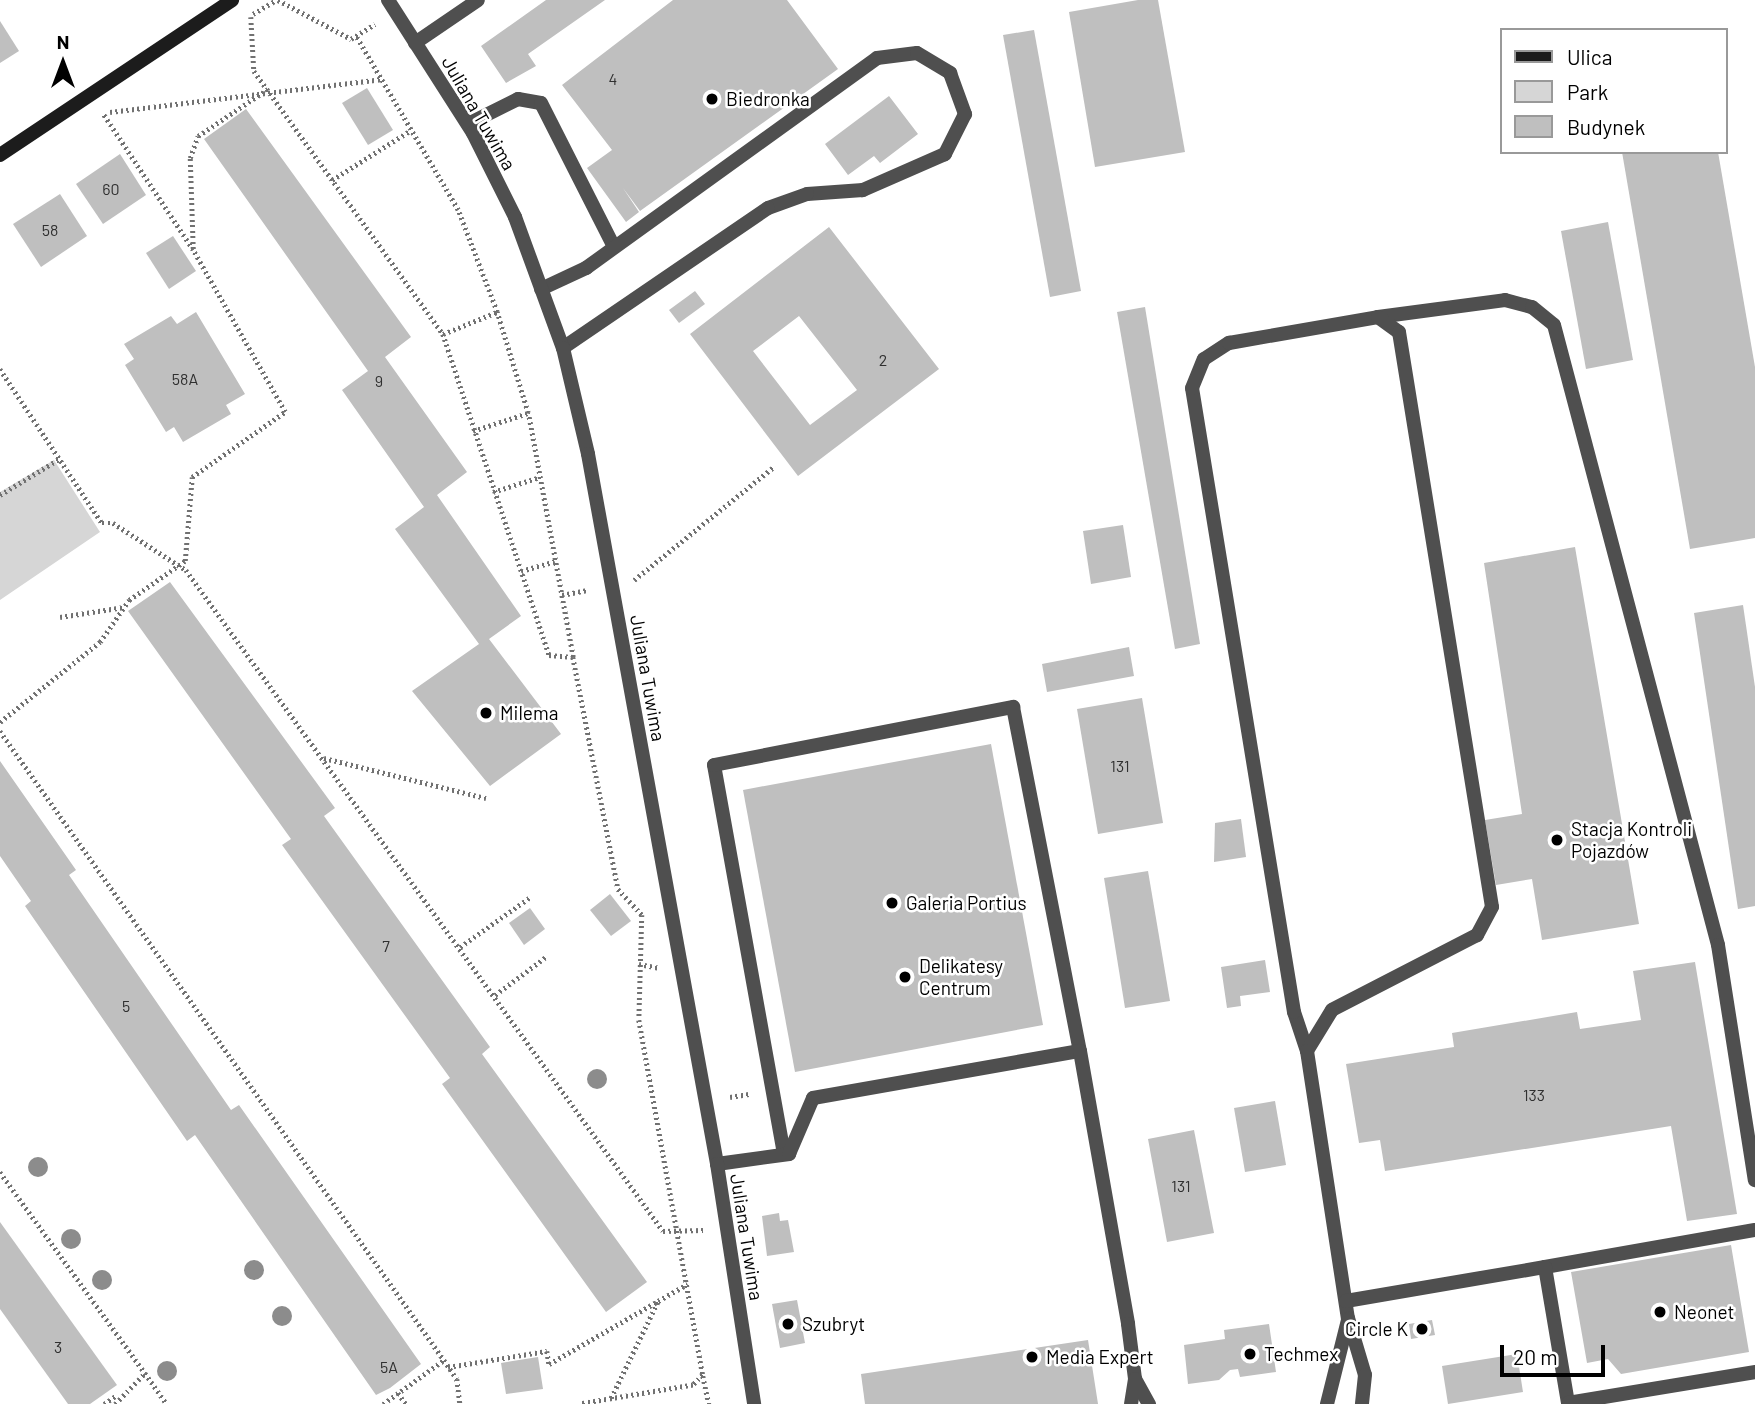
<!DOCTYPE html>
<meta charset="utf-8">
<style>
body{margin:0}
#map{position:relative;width:1755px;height:1404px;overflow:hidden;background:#fff;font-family:Barlow,sans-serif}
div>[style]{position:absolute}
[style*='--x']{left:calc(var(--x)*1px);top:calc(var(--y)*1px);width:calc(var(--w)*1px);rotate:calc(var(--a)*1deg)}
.green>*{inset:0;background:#d6d6d6}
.building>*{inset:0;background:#bfbfbf}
.path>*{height:4.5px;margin-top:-2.25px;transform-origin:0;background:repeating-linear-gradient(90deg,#717171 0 2px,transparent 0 5.5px)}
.lane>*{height:14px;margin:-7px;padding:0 7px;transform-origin:7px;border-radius:7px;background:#4f4f4f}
.street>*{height:14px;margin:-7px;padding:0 7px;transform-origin:7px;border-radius:7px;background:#4f4f4f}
.secondary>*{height:14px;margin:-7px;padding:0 7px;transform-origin:7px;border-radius:7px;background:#1c1c1c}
.trees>*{width:20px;height:20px;margin:-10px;border-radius:50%;background:#8c8c8c}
.dots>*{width:19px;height:19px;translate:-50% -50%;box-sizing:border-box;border:4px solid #fff;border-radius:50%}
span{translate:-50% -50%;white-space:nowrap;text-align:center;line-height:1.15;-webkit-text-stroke:5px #fff;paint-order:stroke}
.number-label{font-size:16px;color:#303030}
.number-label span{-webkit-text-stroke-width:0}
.poi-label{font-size:19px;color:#000}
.left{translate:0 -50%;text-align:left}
.right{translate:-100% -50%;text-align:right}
.street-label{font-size:19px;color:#000}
.legend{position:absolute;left:1500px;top:28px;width:228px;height:126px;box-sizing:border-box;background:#fff;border:2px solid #999;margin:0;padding:9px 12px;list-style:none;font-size:21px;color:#000}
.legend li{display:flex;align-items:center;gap:14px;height:35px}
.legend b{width:35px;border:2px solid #999}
.north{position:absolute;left:28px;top:28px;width:70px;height:70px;-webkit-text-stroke:5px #fff;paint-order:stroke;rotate:0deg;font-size:19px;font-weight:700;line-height:28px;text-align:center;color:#000}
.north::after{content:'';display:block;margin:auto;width:24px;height:32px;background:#000;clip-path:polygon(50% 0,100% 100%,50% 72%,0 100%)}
.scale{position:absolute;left:1500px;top:1345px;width:105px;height:32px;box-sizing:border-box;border:4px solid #000;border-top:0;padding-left:9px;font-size:21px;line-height:24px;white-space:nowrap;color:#000;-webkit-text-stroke:5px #fff;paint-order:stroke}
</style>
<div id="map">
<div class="green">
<div style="clip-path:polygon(54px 460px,100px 532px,0 600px,0 492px)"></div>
</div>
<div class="building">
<div style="clip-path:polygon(546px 0,605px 0,528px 54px,536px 66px,506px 83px,481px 46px)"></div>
<div style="clip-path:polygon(673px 0,787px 0,838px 69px,640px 211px,623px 188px,639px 212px,626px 222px,587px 168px,612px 150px,562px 85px)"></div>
<div style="clip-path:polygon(1138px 0,1158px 0,1185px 152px,1095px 167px,1069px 12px)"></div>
<div style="clip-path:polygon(0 21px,19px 51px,0 63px)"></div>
<div style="clip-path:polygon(1034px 30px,1081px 291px,1050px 297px,1003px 35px)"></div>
<div style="clip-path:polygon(367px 88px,393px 130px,368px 145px,342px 103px)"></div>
<div style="clip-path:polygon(889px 96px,918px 134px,880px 163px,874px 156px,848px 175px,825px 144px)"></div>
<div style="clip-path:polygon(246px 109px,411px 337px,385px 357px,467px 472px,437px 495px,521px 616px,489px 639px,561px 734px,490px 786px,412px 691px,479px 644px,395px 529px,424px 507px,342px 390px,368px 371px,204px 139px)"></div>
<div style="clip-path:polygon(1622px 152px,1718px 152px,1755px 367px,1755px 538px,1690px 549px)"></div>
<div style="clip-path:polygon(120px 154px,146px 195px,103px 224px,76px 184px)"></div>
<div style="clip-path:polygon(60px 194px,87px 236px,41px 267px,13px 224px)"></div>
<div style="clip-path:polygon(1608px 222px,1633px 360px,1586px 369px,1561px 231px)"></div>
<div style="clip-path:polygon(evenodd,829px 227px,939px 369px,798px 476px,690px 334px,829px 227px,799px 316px,857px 390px,810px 425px,753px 351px,799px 316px)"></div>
<div style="clip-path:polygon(173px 236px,196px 271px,169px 289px,146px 253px)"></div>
<div style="clip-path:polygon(695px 291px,705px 304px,679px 323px,669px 310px)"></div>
<div style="clip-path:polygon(1145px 307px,1200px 644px,1175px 649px,1117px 312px)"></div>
<div style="clip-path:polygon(196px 312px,245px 394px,226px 405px,231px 414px,183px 442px,174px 427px,166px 432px,125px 365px,134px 359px,124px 344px,171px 316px,177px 324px)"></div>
<div style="clip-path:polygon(1123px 525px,1131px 577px,1091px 584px,1083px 531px)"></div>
<div style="clip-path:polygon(1575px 547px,1639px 924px,1542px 940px,1532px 879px,1496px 885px,1485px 820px,1522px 814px,1484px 563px)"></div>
<div style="clip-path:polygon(170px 582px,335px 808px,324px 816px,490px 1047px,482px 1054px,647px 1282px,606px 1312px,442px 1084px,450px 1078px,282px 845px,291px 839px,128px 611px)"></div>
<div style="clip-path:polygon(1743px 605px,1755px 687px,1755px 906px,1738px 909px,1694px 613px)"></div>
<div style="clip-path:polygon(1129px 647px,1134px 676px,1047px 692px,1042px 664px)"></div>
<div style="clip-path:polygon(1142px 698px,1163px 823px,1098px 834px,1077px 709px)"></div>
<div style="clip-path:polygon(991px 744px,1043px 1025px,795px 1072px,743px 790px)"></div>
<div style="clip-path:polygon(0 761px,76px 870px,69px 875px,231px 1110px,239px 1105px,421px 1364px,390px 1388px,376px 1395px,195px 1135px,187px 1141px,25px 906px,31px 901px,0 856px)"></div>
<div style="clip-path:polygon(1241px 819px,1246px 857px,1214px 862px,1215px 823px)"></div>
<div style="clip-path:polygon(1148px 871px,1170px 1001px,1125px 1008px,1104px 878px)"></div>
<div style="clip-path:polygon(610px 894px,631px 921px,611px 936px,590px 910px)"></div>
<div style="clip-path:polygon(530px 908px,545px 929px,524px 945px,509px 923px)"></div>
<div style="clip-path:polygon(1265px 960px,1270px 992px,1240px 996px,1241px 1006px,1227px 1008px,1221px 967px)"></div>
<div style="clip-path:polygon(1695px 962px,1737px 1214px,1687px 1221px,1671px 1126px,1385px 1171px,1380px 1140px,1359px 1143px,1346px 1064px,1454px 1047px,1452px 1033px,1577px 1012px,1580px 1029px,1641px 1020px,1633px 971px)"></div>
<div style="clip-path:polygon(1275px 1101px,1286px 1165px,1245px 1172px,1234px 1108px)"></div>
<div style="clip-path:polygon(1194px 1130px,1214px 1233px,1167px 1242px,1148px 1139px)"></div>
<div style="clip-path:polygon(779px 1213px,780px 1221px,788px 1220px,794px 1252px,767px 1256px,762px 1216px)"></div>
<div style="clip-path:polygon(0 1222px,117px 1385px,90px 1404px,68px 1404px,0 1309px)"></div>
<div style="clip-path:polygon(1731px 1245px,1749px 1352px,1621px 1374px,1608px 1359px,1587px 1363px,1571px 1272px)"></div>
<div style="clip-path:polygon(797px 1300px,805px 1343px,780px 1348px,772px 1304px)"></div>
<div style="clip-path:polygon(1432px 1320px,1435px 1335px,1411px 1339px,1409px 1324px)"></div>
<div style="clip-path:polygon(1269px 1324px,1276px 1372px,1240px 1377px,1238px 1369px,1230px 1370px,1219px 1380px,1188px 1384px,1184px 1345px,1225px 1339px,1224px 1330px)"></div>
<div style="clip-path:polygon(1088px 1340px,1098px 1404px,865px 1404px,861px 1374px)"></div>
<div style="clip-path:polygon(1517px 1354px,1523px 1392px,1448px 1404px,1442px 1366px)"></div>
<div style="clip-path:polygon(538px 1357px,543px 1389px,506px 1394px,501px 1363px)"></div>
</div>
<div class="path">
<div style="--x:278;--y:0;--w:83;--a:28.1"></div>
<div style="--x:351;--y:39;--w:28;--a:-32"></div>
<div style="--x:253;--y:14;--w:27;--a:-31"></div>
<div style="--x:251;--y:17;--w:54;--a:86.8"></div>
<div style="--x:254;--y:71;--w:324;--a:54.3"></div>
<div style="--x:443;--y:334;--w:58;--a:-22.2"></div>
<div style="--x:497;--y:312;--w:109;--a:-110.9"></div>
<div style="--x:458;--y:210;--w:202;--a:-120.4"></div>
<div style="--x:110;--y:112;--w:273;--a:-6.9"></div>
<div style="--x:332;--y:180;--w:93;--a:-32.3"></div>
<div style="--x:193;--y:249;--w:91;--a:-91.9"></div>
<div style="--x:190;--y:158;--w:23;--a:-70"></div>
<div style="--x:198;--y:136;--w:84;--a:-33.9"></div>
<div style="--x:443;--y:334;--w:338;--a:71.7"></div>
<div style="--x:549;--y:655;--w:24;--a:5"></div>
<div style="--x:573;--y:657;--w:248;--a:-100.4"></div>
<div style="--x:528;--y:413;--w:106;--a:-107.1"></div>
<div style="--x:0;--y:369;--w:185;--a:56.5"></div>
<div style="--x:102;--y:523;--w:11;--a:0"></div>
<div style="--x:113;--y:523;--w:87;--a:32.8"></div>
<div style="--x:186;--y:570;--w:815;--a:54.18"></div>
<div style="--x:663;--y:1231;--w:40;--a:-1.4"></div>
<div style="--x:473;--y:431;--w:58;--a:-18.1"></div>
<div style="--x:493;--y:492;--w:49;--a:-17.7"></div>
<div style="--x:0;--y:495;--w:69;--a:-31.4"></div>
<div style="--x:521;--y:571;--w:35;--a:-16"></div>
<div style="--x:634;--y:580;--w:181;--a:-39"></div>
<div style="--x:562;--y:595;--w:26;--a:-11"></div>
<div style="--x:60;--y:617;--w:65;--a:-8.9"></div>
<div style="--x:573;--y:657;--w:236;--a:79"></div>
<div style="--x:618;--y:889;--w:35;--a:47"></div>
<div style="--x:642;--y:915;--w:105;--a:91.6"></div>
<div style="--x:639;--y:1020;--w:361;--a:79.8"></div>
<div style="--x:703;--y:1375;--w:14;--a:135"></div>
<div style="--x:693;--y:1385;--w:115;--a:170.5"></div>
<div style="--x:0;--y:722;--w:128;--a:-38.7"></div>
<div style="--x:100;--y:642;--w:51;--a:-55.4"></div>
<div style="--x:129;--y:600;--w:68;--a:-34.9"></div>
<div style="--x:185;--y:561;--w:84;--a:-85.2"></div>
<div style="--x:192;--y:477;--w:113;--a:-35"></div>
<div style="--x:285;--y:412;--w:186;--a:-119.6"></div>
<div style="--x:193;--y:250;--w:163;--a:-123.5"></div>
<div style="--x:0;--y:731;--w:770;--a:54.78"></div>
<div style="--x:444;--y:1360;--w:23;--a:56"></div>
<div style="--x:457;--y:1379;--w:25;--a:83"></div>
<div style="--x:324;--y:758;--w:167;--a:13.9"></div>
<div style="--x:460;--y:947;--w:85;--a:-35.4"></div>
<div style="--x:639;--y:964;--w:20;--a:11"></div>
<div style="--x:495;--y:995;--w:65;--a:-36.9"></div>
<div style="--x:730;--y:1097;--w:19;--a:-9"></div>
<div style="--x:0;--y:1172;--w:248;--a:54.2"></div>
<div style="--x:448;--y:1367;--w:100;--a:-9.2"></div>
<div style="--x:547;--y:1351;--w:13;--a:81"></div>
<div style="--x:549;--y:1364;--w:126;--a:-30"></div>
<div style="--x:703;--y:1376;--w:29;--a:78"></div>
<div style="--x:398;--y:1393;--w:14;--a:54"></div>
<div style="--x:611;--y:1398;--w:108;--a:-64.1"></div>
<div style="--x:658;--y:1301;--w:34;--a:-30"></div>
<div style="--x:104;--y:1404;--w:16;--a:-35"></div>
<div style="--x:115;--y:1404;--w:43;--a:-45.9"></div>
<div style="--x:145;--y:1373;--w:38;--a:55"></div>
<div style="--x:383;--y:1404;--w:75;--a:-35.8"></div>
</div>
<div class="lane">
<div style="--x:415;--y:43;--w:76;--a:-34.3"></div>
<div style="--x:468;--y:124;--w:56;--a:-26.6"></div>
<div style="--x:518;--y:99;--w:23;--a:10"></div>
<div style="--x:541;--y:103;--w:161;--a:63.1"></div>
<div style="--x:541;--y:289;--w:50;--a:-25"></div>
<div style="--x:586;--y:268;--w:359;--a:-35.8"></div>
<div style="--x:877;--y:58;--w:40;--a:-7.1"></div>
<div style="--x:917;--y:53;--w:39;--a:31"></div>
<div style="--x:950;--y:73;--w:44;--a:69.9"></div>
<div style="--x:965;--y:114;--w:45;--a:116.6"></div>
<div style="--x:945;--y:154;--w:90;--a:156.3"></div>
<div style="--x:863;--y:190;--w:56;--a:175.9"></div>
<div style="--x:807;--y:194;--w:41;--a:160.3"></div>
<div style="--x:768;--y:208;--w:248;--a:145.7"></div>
<div style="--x:1378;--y:317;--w:128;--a:-7.6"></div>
<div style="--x:1505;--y:300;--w:28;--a:15"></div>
<div style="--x:1532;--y:307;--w:28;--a:39"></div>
<div style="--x:1554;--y:325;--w:641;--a:75.18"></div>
<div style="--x:1718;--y:945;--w:238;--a:81.1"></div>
<div style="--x:1307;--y:1051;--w:41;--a:-108.4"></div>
<div style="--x:1294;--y:1012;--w:632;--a:-99.28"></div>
<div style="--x:1192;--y:388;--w:31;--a:-68"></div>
<div style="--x:1204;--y:359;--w:30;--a:-33"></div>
<div style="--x:1229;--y:343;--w:151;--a:-9.9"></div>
<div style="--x:1378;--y:317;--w:26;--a:36"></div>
<div style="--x:1399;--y:332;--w:582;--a:80.81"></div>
<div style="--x:1492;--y:907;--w:32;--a:118"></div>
<div style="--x:1477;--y:935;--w:163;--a:152.7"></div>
<div style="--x:1332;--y:1010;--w:48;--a:121.4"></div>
<div style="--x:1307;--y:1051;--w:270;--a:81.3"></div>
<div style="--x:1348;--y:1318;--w:59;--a:73.4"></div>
<div style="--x:1365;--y:1375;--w:29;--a:96"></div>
<div style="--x:784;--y:1154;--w:395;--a:-100.2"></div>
<div style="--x:714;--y:765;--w:305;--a:-11"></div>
<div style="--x:1013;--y:707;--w:350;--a:79"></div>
<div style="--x:717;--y:1164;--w:73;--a:-7.9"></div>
<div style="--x:789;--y:1154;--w:61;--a:-66.8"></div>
<div style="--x:813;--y:1098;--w:271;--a:-10"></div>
<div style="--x:1080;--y:1051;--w:277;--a:80"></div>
<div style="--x:1128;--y:1324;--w:55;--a:82.7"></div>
<div style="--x:1135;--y:1379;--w:25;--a:99"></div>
<div style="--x:1545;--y:1267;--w:213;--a:-10"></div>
<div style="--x:1346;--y:1301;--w:202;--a:-9.7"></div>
<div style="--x:1545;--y:1267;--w:138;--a:80.4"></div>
<div style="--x:1568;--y:1403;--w:190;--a:-9.4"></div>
<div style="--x:1135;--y:1379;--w:29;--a:61"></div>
<div style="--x:1327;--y:1404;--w:87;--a:-76"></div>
</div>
<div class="street">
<div style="--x:388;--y:0;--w:158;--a:57.4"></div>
<div style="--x:473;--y:133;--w:94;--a:63.4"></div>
<div style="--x:515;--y:217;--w:140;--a:69.9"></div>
<div style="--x:563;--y:348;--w:109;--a:76.7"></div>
<div style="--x:588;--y:454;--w:722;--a:79.7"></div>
<div style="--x:717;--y:1164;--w:243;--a:81.2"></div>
</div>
<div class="secondary">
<div style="--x:0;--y:155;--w:279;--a:-33.7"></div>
</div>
<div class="trees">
<div style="left:597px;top:1079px"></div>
<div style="left:38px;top:1167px"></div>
<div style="left:71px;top:1239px"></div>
<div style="left:254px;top:1270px"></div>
<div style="left:102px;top:1280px"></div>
<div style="left:282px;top:1316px"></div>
<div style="left:167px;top:1371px"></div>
</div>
<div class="dots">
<div style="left:712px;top:99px;background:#000"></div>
<div style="left:486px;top:713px;background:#000"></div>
<div style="left:1557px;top:840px;background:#000"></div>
<div style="left:892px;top:903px;background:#000"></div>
<div style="left:905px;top:977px;background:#000"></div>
<div style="left:1660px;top:1312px;background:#000"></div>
<div style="left:788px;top:1324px;background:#000"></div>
<div style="left:1422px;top:1329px;background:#000"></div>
<div style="left:1250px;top:1354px;background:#000"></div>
<div style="left:1032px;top:1357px;background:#000"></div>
</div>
<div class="number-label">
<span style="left:613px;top:79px">4</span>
<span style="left:111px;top:189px">60</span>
<span style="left:50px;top:230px">58</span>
<span style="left:883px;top:360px">2</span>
<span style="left:185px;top:379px">58A</span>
<span style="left:379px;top:381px">9</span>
<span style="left:1120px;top:766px">131</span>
<span style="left:386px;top:946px">7</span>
<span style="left:126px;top:1006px">5</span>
<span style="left:1534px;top:1095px">133</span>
<span style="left:1181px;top:1186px">131</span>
<span style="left:58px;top:1347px">3</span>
<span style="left:389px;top:1367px">5A</span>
</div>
<div class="poi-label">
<span class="left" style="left:726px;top:99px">Biedronka</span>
<span class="left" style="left:500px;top:713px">Milema</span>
<span class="left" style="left:1571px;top:840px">Stacja Kontroli<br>Pojazdów</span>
<span class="left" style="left:906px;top:903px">Galeria Portius</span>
<span class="left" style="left:919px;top:977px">Delikatesy<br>Centrum</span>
<span class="left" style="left:1674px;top:1312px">Neonet</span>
<span class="left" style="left:802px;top:1324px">Szubryt</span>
<span class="right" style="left:1408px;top:1329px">Circle K</span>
<span class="left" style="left:1264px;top:1354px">Techmex</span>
<span class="left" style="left:1046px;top:1357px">Media Expert</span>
</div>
<div class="street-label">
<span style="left:479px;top:113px;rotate:60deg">Juliana Tuwima</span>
<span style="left:648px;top:678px;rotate:80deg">Juliana Tuwima</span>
<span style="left:747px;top:1237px;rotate:81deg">Juliana Tuwima</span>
</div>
<ul class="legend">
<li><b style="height:9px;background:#1c1c1c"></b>Ulica</li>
<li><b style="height:19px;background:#d6d6d6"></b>Park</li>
<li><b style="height:19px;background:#bfbfbf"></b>Budynek</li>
</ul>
<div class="north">N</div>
<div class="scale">20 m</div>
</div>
